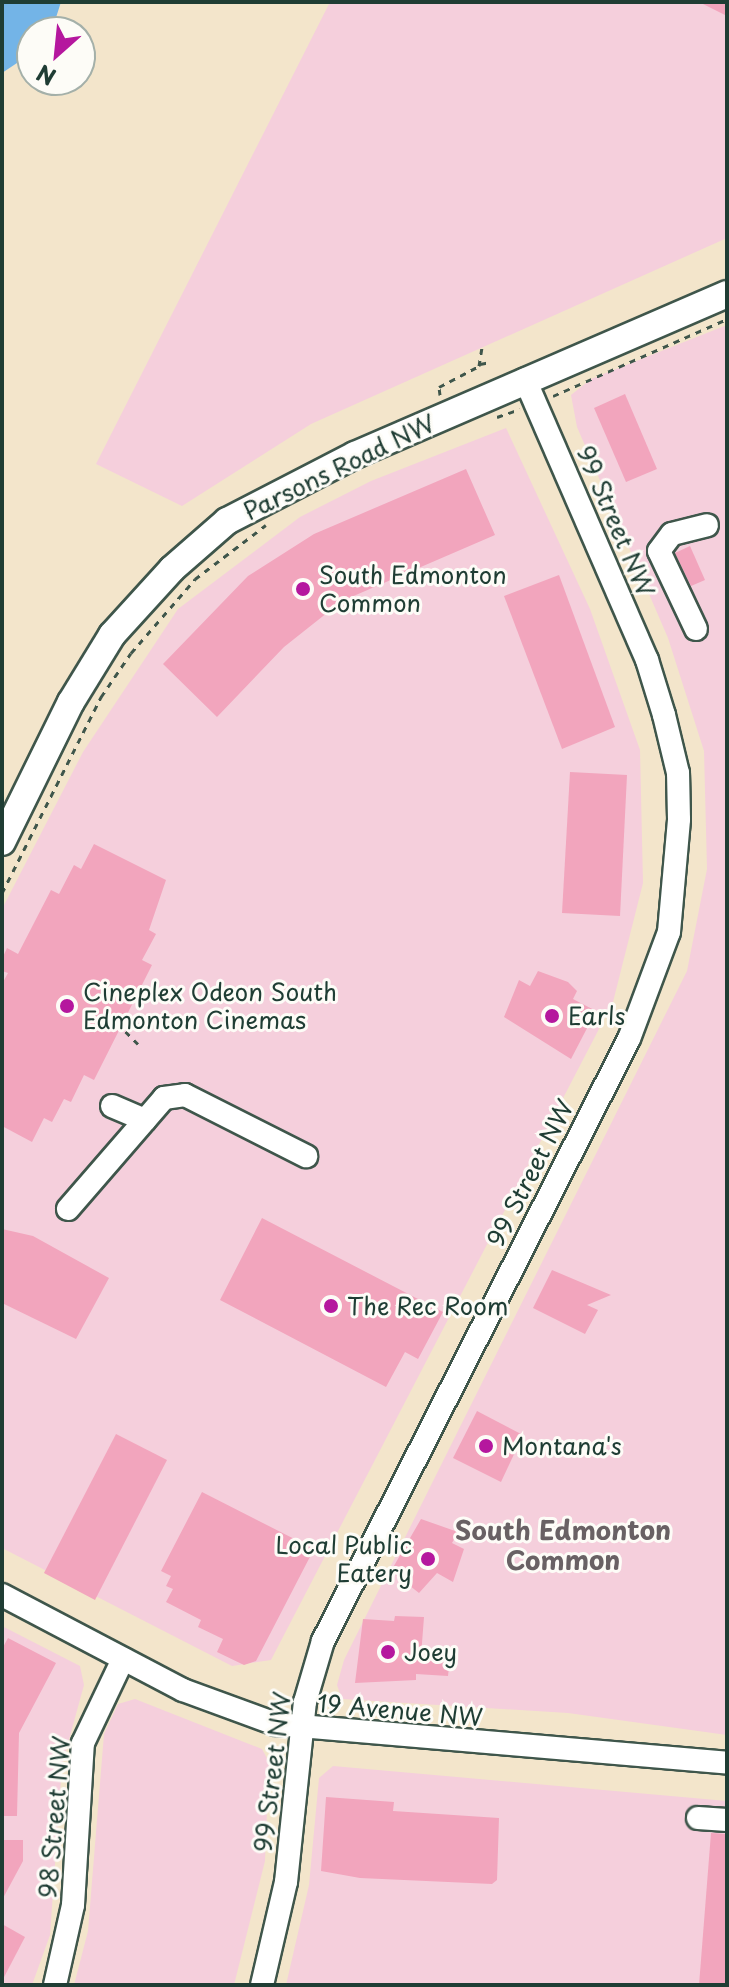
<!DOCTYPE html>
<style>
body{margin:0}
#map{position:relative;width:729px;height:1987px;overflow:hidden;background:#f3e5cb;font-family:"Playpen Sans",sans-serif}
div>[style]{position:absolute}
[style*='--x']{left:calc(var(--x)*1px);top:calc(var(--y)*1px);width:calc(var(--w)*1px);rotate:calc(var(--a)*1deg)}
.built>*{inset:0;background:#f5cfdc}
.water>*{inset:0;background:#73b4e7}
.building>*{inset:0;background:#f2a5bd}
.path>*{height:3px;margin-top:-1.5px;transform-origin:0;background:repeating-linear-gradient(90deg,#3f564b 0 6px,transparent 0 12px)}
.roads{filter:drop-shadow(2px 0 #3f564b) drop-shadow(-2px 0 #3f564b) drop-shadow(0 2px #3f564b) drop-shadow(0 -2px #3f564b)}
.minor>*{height:22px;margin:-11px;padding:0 11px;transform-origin:11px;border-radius:11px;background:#fff}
.major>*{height:26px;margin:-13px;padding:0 13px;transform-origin:13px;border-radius:13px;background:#fff}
.dots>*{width:22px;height:22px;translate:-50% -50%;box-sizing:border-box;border:4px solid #fdfcf7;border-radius:50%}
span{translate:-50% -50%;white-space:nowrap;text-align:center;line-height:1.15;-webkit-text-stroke:6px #fdfcf7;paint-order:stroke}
.street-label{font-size:24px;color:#1f3d34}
.poi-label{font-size:24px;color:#1f3d34}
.left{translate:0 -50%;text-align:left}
.right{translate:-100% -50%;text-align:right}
.neighbourhood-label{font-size:26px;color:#696164;font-weight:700}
.frame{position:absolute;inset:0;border:4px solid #1f3d34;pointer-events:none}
.north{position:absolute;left:16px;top:16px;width:80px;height:80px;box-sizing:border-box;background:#fdfcf7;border:2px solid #a4b0a9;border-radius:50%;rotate:207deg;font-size:22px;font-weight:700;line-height:32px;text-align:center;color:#1f3d34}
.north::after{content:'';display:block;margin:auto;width:28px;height:36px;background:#b5179e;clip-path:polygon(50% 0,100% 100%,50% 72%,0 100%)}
</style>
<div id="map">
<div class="built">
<div style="clip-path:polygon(330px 2px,727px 2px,727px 238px,311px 424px,182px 506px,96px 464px)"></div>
<div style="clip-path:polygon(727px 325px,727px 1735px,568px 1713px,342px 1699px,337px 1685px,344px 1660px,687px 971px,707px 869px,704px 751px,668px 638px,577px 427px,571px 395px,591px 379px)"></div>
<div style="clip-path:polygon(506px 428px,590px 609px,640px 750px,643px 883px,613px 1002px,271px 1660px,232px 1666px,2px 1548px,2px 909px,83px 752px,178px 609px,300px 517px,371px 481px)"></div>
<div style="clip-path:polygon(2px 1626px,80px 1666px,84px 1685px,62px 1765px,50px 1935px,32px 1985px,2px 1985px)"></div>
<div style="clip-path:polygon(135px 1699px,262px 1749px,269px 1762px,265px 1861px,234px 1985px,74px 1985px,88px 1931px,104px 1734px,118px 1704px)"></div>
<div style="clip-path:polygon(333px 1766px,727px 1801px,727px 1985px,286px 1985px,309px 1885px,319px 1778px)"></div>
</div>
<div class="water">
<div style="clip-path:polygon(2px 2px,61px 2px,52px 30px,32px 32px,32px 53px,2px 73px)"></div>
</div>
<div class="building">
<div style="clip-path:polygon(699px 2px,727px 2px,727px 16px)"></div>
<div style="clip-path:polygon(625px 394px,657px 469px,626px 482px,594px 408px)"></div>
<div style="clip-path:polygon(466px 469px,495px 535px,342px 601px,284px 647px,217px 717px,163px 664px,248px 576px,314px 534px)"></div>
<div style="clip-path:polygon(690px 546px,705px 580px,691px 586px,675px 553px)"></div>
<div style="clip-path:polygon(559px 575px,615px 727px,562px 749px,504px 596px)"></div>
<div style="clip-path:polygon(570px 772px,627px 775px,620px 916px,562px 913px)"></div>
<div style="clip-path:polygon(94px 844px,166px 880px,149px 930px,156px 934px,142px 960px,152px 965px,94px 1080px,84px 1075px,71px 1102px,64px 1099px,52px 1122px,44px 1118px,32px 1142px,2px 1126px,2px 984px,8px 973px,2px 971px,2px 959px,7px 948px,18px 954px,51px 890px,59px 894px,74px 865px,81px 869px)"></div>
<div style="clip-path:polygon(538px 971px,568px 982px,577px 991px,573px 999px,596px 1011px,571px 1059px,504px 1017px,519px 980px,530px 986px)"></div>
<div style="clip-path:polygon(262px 1218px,443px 1312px,418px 1359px,405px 1352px,386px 1387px,220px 1300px)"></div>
<div style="clip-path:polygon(2px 1229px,33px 1236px,109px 1278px,76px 1339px,2px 1303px)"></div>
<div style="clip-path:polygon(552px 1270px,611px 1295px,587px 1305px,598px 1310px,585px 1334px,533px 1308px)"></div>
<div style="clip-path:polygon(477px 1411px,523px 1435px,501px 1482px,453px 1458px)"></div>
<div style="clip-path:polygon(116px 1434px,167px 1460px,95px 1600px,44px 1573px)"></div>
<div style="clip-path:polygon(202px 1492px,314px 1549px,256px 1661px,244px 1665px,217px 1652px,223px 1639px,198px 1627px,201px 1620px,166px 1602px,173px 1589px,166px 1586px,171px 1576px,161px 1571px)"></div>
<div style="clip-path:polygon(421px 1519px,458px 1532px,452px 1543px,464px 1549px,453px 1582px,437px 1573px,419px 1593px,391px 1571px)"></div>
<div style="clip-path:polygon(395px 1616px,424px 1617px,421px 1656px,450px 1657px,448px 1676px,416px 1674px,416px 1680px,355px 1683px,363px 1619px,394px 1621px)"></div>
<div style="clip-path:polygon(8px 1638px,56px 1663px,19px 1733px,17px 1816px,2px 1816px,2px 1649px)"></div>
<div style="clip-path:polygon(326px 1797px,394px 1802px,393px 1811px,499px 1818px,497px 1880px,492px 1884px,360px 1878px,321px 1871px)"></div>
<div style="clip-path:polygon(711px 1833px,727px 1834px,727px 1985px,699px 1985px)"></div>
<div style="clip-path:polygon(2px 1840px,23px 1840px,23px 1861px,2px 1900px)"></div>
<div style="clip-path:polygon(2px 1924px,25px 1937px,2px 1981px)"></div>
</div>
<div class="path">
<div style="--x:480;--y:364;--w:11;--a:-10"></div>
<div style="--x:440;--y:395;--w:8;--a:-97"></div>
<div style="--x:439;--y:387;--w:45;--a:-27.7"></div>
<div style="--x:479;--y:366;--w:19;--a:-81"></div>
<div style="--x:553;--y:396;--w:190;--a:-23.9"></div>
<div style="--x:497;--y:417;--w:24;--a:-19"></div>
<div style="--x:2;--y:893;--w:220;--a:-63.2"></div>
<div style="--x:101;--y:697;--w:53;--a:-55.7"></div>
<div style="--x:131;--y:653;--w:98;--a:-49.1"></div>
<div style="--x:195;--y:579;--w:89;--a:-37.3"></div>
<div style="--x:138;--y:1044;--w:24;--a:-135"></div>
<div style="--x:121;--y:1027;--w:29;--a:-8"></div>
</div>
<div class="roads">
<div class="minor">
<div style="--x:696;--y:629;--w:86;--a:-115.4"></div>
<div style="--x:659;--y:551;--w:21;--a:-53"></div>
<div style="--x:672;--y:534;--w:36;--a:-14"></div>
<div style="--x:112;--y:1106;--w:36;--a:23"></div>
<div style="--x:68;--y:1209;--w:147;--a:-49.1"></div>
<div style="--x:164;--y:1098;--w:21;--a:-8"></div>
<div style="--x:185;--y:1095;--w:136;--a:26.8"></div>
<div style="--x:2;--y:1595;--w:204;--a:27.7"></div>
<div style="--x:183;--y:1690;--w:99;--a:20.1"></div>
<div style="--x:276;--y:1724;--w:453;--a:4.9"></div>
<div style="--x:698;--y:1818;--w:29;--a:4"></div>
<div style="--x:55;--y:1985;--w:82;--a:-77.3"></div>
<div style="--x:73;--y:1905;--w:162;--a:-86.5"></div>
<div style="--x:83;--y:1743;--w:93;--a:-64.5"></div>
<div style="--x:262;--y:1985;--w:106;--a:-76.9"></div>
<div style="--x:286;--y:1882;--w:181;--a:-84"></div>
<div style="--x:305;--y:1702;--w:64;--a:-73.6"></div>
<div style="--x:323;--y:1641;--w:675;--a:-63.06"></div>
<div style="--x:629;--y:1039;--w:114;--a:-69.5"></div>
<div style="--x:669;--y:932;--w:113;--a:-84.9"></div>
<div style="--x:679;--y:819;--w:46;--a:-91.2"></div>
<div style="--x:678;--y:773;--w:60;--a:-103.6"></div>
<div style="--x:664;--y:715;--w:58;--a:-107.2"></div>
<div style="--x:647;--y:660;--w:306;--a:-113.5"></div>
</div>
<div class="major">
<div style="--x:2;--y:842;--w:156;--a:-63.8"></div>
<div style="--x:71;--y:702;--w:79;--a:-58.5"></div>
<div style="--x:112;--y:635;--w:89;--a:-47.7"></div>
<div style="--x:172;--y:569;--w:73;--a:-41.1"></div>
<div style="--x:227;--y:521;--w:144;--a:-27.3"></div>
<div style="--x:355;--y:455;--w:405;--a:-23.4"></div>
</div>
</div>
<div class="dots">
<div style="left:303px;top:589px;background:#b5179e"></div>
<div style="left:67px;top:1006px;background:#b5179e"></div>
<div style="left:552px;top:1016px;background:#b5179e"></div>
<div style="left:331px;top:1306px;background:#b5179e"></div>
<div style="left:486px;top:1446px;background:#b5179e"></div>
<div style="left:428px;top:1559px;background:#b5179e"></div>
<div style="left:388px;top:1652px;background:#b5179e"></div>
</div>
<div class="street-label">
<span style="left:339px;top:467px;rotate:-26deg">Parsons Road NW</span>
<span style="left:616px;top:521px;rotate:67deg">99 Street NW</span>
<span style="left:530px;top:1173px;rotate:-63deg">99 Street NW</span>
<span style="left:400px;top:1710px;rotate:5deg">19 Avenue NW</span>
<span style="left:272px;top:1772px;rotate:-83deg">99 Street NW</span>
<span style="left:54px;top:1817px;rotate:-85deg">98 Street NW</span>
</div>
<div class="poi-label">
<span class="left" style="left:319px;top:589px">South Edmonton<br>Common</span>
<span class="left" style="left:83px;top:1006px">Cineplex Odeon South<br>Edmonton Cinemas</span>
<span class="left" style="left:568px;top:1016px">Earls</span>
<span class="left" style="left:347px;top:1306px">The Rec Room</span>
<span class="left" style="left:502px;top:1446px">Montana's</span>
<span class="right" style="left:412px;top:1559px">Local Public<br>Eatery</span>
<span class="left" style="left:404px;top:1652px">Joey</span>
</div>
<div class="neighbourhood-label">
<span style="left:563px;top:1545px">South Edmonton<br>Common</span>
</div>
<div class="frame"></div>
<div class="north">N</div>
</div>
